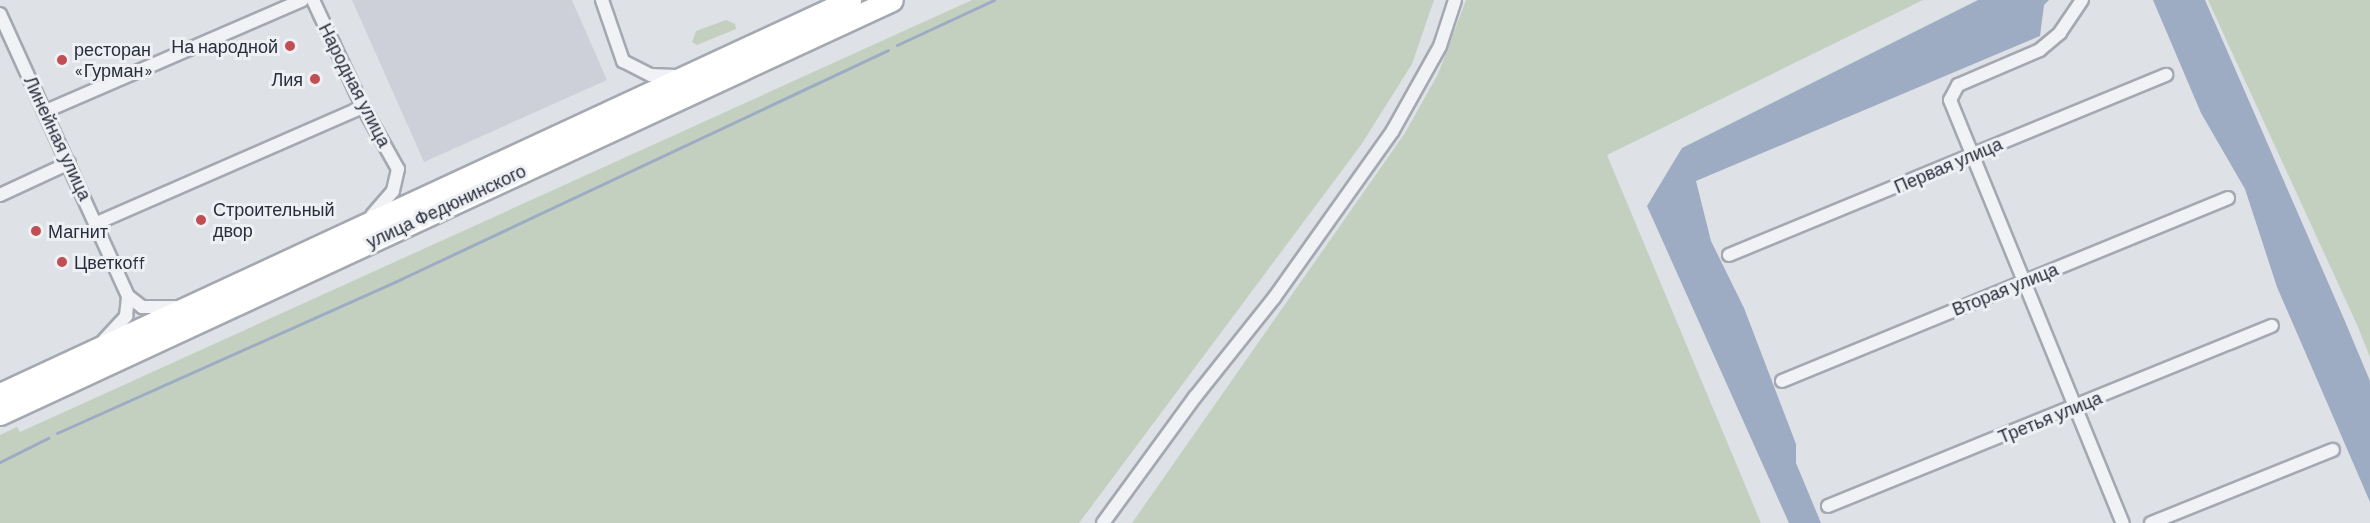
<!DOCTYPE html>
<meta charset="utf-8">
<style>
body{margin:0}
#map{position:relative;width:2370px;height:523px;overflow:hidden;background:#dee1e6;font-family:Barlow,sans-serif}
div>[style]{position:absolute}
[style*='--x']{left:calc(var(--x)*1px);top:calc(var(--y)*1px);width:calc(var(--w)*1px);rotate:calc(var(--a)*1deg)}
.built>*{inset:0;background:#cdd0d8}
.green>*{inset:0;background:#c3d0c0}
.water>*{inset:0;background:#9dabc3}
.stream>*{height:3px;margin:-1.5px;padding:0 1.5px;transform-origin:1.5px;border-radius:1.5px;background:#9dabc3}
.roads{filter:drop-shadow(2px 0 #a4a8b0) drop-shadow(-2px 0 #a4a8b0) drop-shadow(0 2px #a4a8b0) drop-shadow(0 -2px #a4a8b0)}
.street>*{height:12px;margin:-6px;padding:0 6px;transform-origin:6px;border-radius:6px;background:#f1f2f5}
.highway>*{height:21px;margin:-10.5px;padding:0 10.5px;transform-origin:10.5px;border-radius:10.5px;background:#fff}
.dots>*{width:16px;height:16px;translate:-50% -50%;box-sizing:border-box;border:3px solid #eef0f4;border-radius:50%}
span{translate:-50% -50%;white-space:nowrap;text-align:center;line-height:1.15;-webkit-text-stroke:6px #eef0f4;paint-order:stroke}
.poi-label{font-size:18px;color:#292e3c}
.right{translate:-100% -50%;text-align:right}
.left{translate:0 -50%;text-align:left}
.street-label{font-size:18px;color:#292e3c}
</style>
<div id="map">
<div class="built">
<div style="clip-path:polygon(352px 0,572px 0,607px 80px,424px 162px)"></div>
</div>
<div class="green">
<div style="clip-path:polygon(972px 0,1434px 0,1412px 64px,1361px 145px,1079px 523px,0 523px,0 435px,17px 427px,20px 432px)"></div>
<div style="clip-path:polygon(1466px 0,1923px 0,1607px 155px,1761px 523px,1132px 523px,1405px 133px,1438px 74px)"></div>
<div style="clip-path:polygon(2208px 0,2370px 0,2370px 357px,2358px 327px)"></div>
<div style="clip-path:polygon(726px 20px,735px 24px,736px 29px,697px 45px,692px 42px,696px 31px)"></div>
</div>
<div class="water">
<div style="clip-path:polygon(1978px 0,2049px 0,2044px 5px,2040px 36px,1696px 181px,1711px 241px,1744px 308px,1796px 444px,1796px 463px,1821px 523px,1789px 523px,1647px 206px,1682px 148px)"></div>
<div style="clip-path:polygon(2153px 0,2205px 0,2344px 319px,2370px 381px,2370px 502px,2277px 287px,2245px 189px,2201px 113px)"></div>
</div>
<div class="stream">
<div style="--x:897;--y:45;--w:107;--a:-24.9"></div>
<div style="--x:57;--y:433;--w:377;--a:-24.1"></div>
<div style="--x:401;--y:279;--w:538;--a:-25.18"></div>
<div style="--x:0;--y:462;--w:54;--a:-26.6"></div>
</div>
<div class="roads">
<div class="street">
<div style="--x:313;--y:0;--w:118;--a:65"></div>
<div style="--x:363;--y:107;--w:71;--a:60.6"></div>
<div style="--x:398;--y:169;--w:23;--a:103"></div>
<div style="--x:393;--y:191;--w:32;--a:131"></div>
<div style="--x:602;--y:0;--w:65;--a:71"></div>
<div style="--x:623;--y:61;--w:31;--a:27"></div>
<div style="--x:651;--y:75;--w:25;--a:2"></div>
<div style="--x:2082;--y:0;--w:40;--a:124"></div>
<div style="--x:2060;--y:33;--w:26;--a:140"></div>
<div style="--x:2040;--y:50;--w:89;--a:156.9"></div>
<div style="--x:1958;--y:85;--w:17;--a:118"></div>
<div style="--x:1950;--y:100;--w:457;--a:67.8"></div>
<div style="--x:0;--y:14;--w:310;--a:65.6"></div>
<div style="--x:128;--y:296;--w:18;--a:38"></div>
<div style="--x:142;--y:307;--w:34;--a:0"></div>
<div style="--x:46;--y:111;--w:279;--a:-23.4"></div>
<div style="--x:0;--y:195;--w:76;--a:-24.9"></div>
<div style="--x:97;--y:223;--w:290;--a:-23.6"></div>
<div style="--x:1729;--y:255;--w:473;--a:-22.4"></div>
<div style="--x:104;--y:340;--w:33;--a:-47"></div>
<div style="--x:126;--y:316;--w:20;--a:-84"></div>
<div style="--x:1782;--y:381;--w:482;--a:-22.3"></div>
<div style="--x:1828;--y:506;--w:479;--a:-22.1"></div>
<div style="--x:1103;--y:523;--w:156;--a:-53.9"></div>
<div style="--x:1195;--y:397;--w:127;--a:-51.4"></div>
<div style="--x:1274;--y:298;--w:204;--a:-54.6"></div>
<div style="--x:1392;--y:132;--w:98;--a:-60.8"></div>
<div style="--x:1440;--y:46;--w:48;--a:-71.9"></div>
<div style="--x:2151;--y:523;--w:196;--a:-21.9"></div>
</div>
<div class="highway">
<div style="--x:0;--y:394;--w:937;--a:-24.87"></div>
<div style="--x:0;--y:414;--w:983;--a:-24.9"></div>
</div>
</div>
<div class="dots">
<div style="left:290px;top:46px;background:#c14e53"></div>
<div style="left:62px;top:60px;background:#c14e53"></div>
<div style="left:315px;top:79px;background:#c14e53"></div>
<div style="left:201px;top:220px;background:#c14e53"></div>
<div style="left:36px;top:231px;background:#c14e53"></div>
<div style="left:62px;top:262px;background:#c14e53"></div>
</div>
<div class="poi-label">
<span class="right" style="left:278px;top:46px">На народной</span>
<span class="left" style="left:74px;top:60px">ресторан<br>«Гурман»</span>
<span class="right" style="left:303px;top:79px">Лия</span>
<span class="left" style="left:213px;top:220px">Строительный<br>двор</span>
<span class="left" style="left:48px;top:231px">Магнит</span>
<span class="left" style="left:74px;top:262px">Цветкоff</span>
</div>
<div class="street-label">
<span style="left:355px;top:85px;rotate:63deg">Народная улица</span>
<span style="left:58px;top:138px;rotate:65deg">Линейная улица</span>
<span style="left:1948px;top:165px;rotate:-23deg">Первая улица</span>
<span style="left:446px;top:206px;rotate:-25deg">улица Федюнинского</span>
<span style="left:2005px;top:289px;rotate:-22deg">Вторая улица</span>
<span style="left:2050px;top:417px;rotate:-22deg">Третья улица</span>
</div>
</div>
